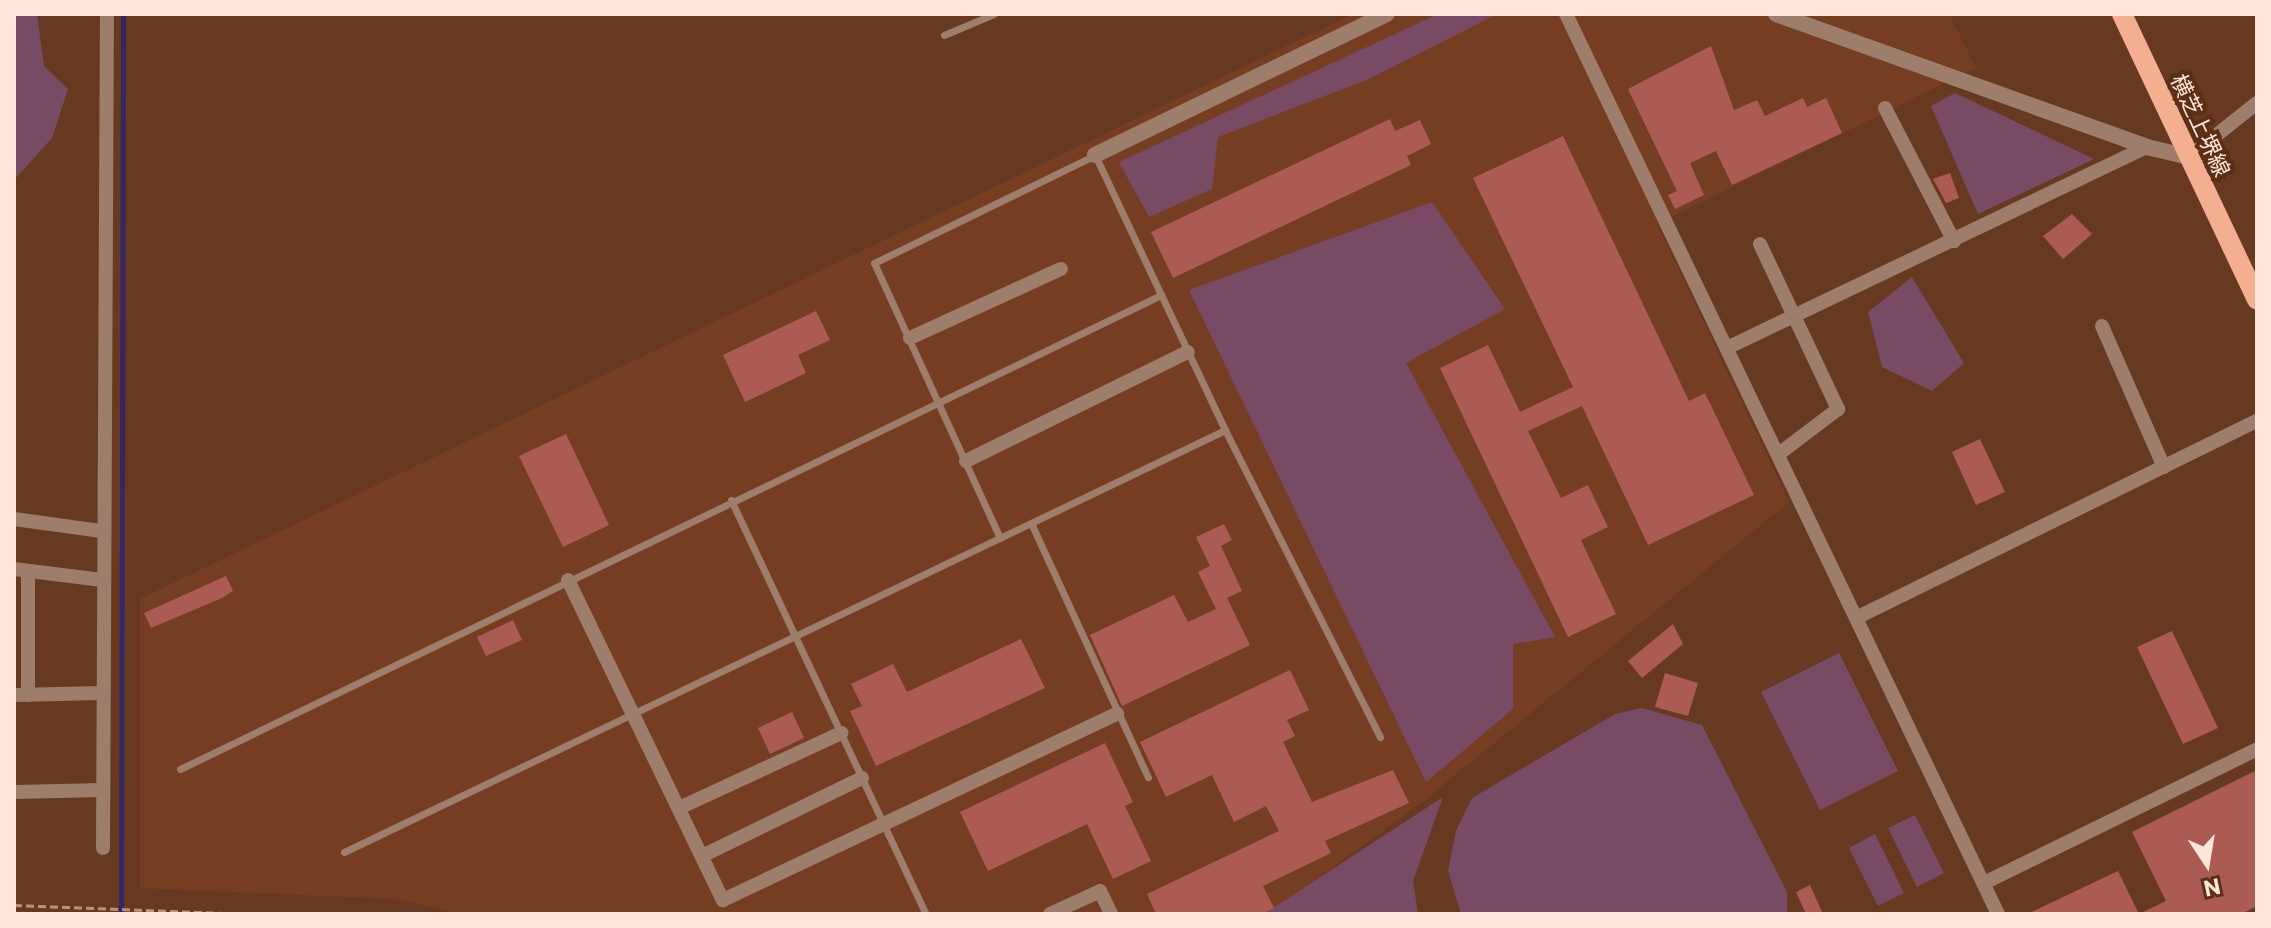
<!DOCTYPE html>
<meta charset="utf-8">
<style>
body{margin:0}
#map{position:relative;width:2271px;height:928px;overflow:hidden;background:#683921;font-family:Commissioner,"Noto Sans JP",sans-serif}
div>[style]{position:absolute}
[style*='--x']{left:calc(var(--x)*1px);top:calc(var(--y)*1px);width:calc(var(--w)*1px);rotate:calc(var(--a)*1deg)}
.built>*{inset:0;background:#753e22}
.green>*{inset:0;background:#794a64}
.stream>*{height:5px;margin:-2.5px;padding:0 2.5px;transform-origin:2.5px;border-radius:2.5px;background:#332867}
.building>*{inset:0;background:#ac5b54}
.path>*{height:3px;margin-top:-1.5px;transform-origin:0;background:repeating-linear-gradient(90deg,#b69381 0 8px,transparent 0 12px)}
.service>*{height:7px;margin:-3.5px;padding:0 3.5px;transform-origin:3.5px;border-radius:3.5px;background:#9e7d6d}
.minor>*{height:14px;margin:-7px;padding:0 7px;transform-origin:7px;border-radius:7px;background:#9e7d6d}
.tertiary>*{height:16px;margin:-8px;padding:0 8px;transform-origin:8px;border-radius:8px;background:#9e7d6d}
.primary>*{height:20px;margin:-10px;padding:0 10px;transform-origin:10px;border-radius:10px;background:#f3af8f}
span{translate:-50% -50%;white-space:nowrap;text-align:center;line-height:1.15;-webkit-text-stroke:8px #5d2e16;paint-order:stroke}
.street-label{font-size:22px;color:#fee6da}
.frame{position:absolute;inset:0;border:16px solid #fee6da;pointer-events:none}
.north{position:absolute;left:2167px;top:824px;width:80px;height:80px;-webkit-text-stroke:6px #5d2e16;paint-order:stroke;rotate:168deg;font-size:22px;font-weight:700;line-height:32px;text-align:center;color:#fee6da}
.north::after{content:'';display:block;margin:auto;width:28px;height:36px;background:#fee6da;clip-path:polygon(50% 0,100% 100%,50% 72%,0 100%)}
</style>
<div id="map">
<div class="built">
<div style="clip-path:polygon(1353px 14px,1949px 14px,1976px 68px,1657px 224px,1789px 502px,1421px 803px,1268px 914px,461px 914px,396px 899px,140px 888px,140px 599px)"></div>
</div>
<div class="green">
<div style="clip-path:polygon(14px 14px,37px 14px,44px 66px,68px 89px,52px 138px,14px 180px)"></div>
<div style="clip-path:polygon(1438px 14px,1497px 14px,1369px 79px,1218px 137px,1212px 189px,1149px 217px,1119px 162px)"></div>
<div style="clip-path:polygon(1955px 93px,2094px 159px,1978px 214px,1931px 106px)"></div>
<div style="clip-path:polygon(1432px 202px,1505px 309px,1406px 363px,1555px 637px,1513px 644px,1513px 709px,1426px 782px,1189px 290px)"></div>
<div style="clip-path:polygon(1912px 277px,1964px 363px,1932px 391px,1882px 367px,1868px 312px)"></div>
<div style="clip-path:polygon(1839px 653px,1898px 771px,1820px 810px,1761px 692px)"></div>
<div style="clip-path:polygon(1642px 708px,1702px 725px,1787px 892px,1787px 914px,1461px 914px,1448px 871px,1456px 831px,1472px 798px,1615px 714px)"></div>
<div style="clip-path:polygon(1443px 797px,1413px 881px,1418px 914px,1264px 914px)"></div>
<div style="clip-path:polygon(1915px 815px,1944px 873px,1917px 887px,1888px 828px)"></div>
<div style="clip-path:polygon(1875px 834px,1904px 893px,1878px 906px,1849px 848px)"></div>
</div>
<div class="stream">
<div style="--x:121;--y:914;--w:900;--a:-89.87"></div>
</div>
<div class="building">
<div style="clip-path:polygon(1711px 46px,1734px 110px,1757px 100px,1765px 116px,1803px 98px,1807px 107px,1826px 98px,1842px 133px,1732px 185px,1716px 151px,1690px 163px,1704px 195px,1675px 209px,1668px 195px,1677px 191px,1628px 89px)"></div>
<div style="clip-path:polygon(1390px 119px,1395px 131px,1420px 120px,1431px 144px,1407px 156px,1411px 165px,1173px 278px,1151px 232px)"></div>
<div style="clip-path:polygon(1563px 136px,1689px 401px,1705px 393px,1754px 495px,1648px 545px,1582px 406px,1528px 431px,1561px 498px,1588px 485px,1608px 527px,1581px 540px,1616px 614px,1568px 637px,1440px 368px,1488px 345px,1520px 412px,1573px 387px,1473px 178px)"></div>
<div style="clip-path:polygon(1950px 173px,1959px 198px,1946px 203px,1933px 179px)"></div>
<div style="clip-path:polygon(2072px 214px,2092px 234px,2063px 259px,2043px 236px)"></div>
<div style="clip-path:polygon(816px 311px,830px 340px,798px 355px,806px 373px,745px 402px,723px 355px)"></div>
<div style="clip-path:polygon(566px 434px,609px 525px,563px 547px,519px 456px)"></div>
<div style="clip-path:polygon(1980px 439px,2005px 492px,1976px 505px,1952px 452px)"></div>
<div style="clip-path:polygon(1224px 524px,1232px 540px,1221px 546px,1242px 591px,1227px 598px,1250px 645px,1122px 706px,1090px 635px,1174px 595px,1188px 622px,1216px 609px,1198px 572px,1210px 566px,1196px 537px)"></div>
<div style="clip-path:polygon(226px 576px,233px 591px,222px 598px,151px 628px,144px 613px)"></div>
<div style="clip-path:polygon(513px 620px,522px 640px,486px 656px,477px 637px)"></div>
<div style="clip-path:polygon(1673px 624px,1683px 644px,1642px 678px,1628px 661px)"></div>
<div style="clip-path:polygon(2172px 631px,2218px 728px,2183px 744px,2137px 647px)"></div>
<div style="clip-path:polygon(1021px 639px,1045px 688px,876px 766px,850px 711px,862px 706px,851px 684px,893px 664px,907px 692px)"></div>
<div style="clip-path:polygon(1290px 670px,1309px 710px,1287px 720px,1295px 736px,1283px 742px,1312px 802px,1393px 770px,1409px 803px,1325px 841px,1331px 853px,1263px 886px,1274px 908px,1262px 914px,1156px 914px,1147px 894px,1279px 831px,1266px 806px,1234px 822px,1212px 775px,1166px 797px,1140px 742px)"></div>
<div style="clip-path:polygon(1665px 673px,1698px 683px,1688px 716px,1655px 707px)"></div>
<div style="clip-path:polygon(792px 712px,804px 738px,770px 754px,758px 728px)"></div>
<div style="clip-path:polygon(1105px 743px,1133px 802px,1125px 806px,1151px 861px,1113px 879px,1087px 824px,988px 871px,960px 812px)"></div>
<div style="clip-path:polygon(2257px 770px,2257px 906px,2241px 914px,2027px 914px,2118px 871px,2139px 914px,2166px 901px,2132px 832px)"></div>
<div style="clip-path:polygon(1810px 885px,1823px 914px,1806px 914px,1796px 892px)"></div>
</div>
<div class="path">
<div style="--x:14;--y:905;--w:237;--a:2.2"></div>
</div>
<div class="service">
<div style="--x:944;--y:35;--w:54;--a:-22.8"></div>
<div style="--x:731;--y:500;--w:458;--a:64.8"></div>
<div style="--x:1031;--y:523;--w:280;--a:65.3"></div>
<div style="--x:1000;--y:538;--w:302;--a:-114.6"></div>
<div style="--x:874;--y:263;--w:246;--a:-26"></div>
<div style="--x:1095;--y:155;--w:304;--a:64.7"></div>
<div style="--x:1225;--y:430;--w:344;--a:63.2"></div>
<div style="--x:180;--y:769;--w:1090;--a:-25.79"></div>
<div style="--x:344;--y:852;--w:977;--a:-25.59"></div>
</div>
<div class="minor">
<div style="--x:1566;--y:14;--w:998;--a:64.36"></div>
<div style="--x:1885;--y:108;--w:150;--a:62.6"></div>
<div style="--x:2189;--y:157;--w:87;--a:-38.5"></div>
<div style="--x:1760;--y:244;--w:183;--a:64.7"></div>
<div style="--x:1838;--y:409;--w:73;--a:142.8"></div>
<div style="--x:2102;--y:326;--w:154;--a:66.3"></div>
<div style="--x:910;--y:338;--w:166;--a:-24.6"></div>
<div style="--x:1729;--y:347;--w:463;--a:-25.6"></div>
<div style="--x:966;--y:461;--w:247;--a:-26.2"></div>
<div style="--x:14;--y:519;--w:89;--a:7.8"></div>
<div style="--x:14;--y:569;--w:89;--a:7.1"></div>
<div style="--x:28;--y:571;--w:124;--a:90"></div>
<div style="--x:568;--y:580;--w:356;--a:64.2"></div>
<div style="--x:723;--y:900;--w:436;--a:-25.3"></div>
<div style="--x:1858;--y:617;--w:445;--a:-26.2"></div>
<div style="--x:14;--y:695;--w:89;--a:-1.3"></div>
<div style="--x:14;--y:792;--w:89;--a:-1.3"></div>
<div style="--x:679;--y:808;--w:179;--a:-24.8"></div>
<div style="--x:103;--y:848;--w:834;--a:-89.73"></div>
<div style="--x:702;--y:856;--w:178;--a:-26"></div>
<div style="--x:1984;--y:883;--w:304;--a:-26.1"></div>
<div style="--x:1050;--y:914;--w:55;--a:-24.7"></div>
<div style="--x:1100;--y:891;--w:25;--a:64"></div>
</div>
<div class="tertiary">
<div style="--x:1776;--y:14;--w:394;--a:19.7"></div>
<div style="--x:2147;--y:147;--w:43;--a:13.4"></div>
<div style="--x:1095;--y:155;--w:324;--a:-25.8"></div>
</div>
<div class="primary">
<div style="--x:2122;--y:14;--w:316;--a:64.7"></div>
</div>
<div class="street-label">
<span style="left:2201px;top:125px;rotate:65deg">横芝上堺線</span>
</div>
<div class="frame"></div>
<div class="north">N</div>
</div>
